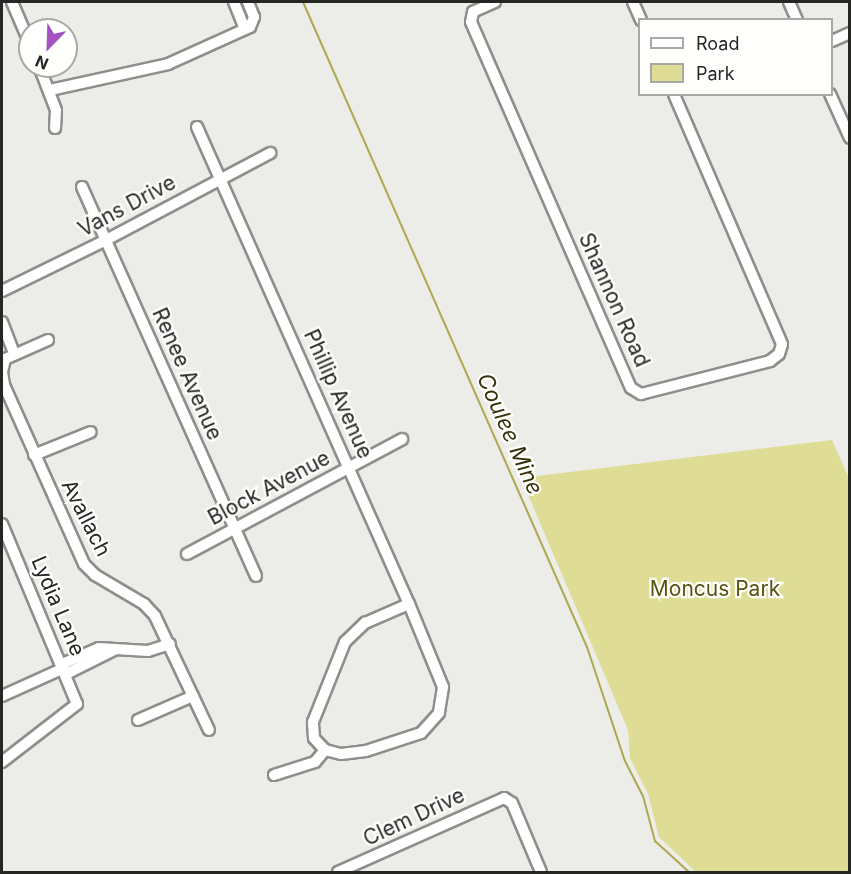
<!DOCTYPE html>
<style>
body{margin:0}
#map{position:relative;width:851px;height:874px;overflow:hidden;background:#ecece8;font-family:Inter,sans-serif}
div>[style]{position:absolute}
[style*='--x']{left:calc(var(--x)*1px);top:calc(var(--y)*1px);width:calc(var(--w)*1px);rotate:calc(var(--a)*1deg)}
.green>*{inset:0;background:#dfdc95}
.stream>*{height:2px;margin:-1px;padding:0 1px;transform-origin:1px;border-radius:1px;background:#aea84e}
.roads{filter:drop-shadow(2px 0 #8e8e8a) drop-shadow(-2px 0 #8e8e8a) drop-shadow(0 2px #8e8e8a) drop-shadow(0 -2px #8e8e8a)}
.minor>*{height:10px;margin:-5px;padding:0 5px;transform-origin:5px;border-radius:5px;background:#fff}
span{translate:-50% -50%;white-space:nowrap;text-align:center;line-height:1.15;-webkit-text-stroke:4.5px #fffffe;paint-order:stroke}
.street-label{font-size:21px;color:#262625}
.park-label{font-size:21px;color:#595410}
.water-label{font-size:22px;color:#35320a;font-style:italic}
.frame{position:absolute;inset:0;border:3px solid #262625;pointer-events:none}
.legend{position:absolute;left:638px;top:18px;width:195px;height:78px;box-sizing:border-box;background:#fffffe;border:2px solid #a8a8a7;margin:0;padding:8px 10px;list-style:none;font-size:18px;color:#262625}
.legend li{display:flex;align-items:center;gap:12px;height:30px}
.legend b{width:30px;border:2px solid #a8a8a7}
.north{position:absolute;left:18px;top:18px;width:60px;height:60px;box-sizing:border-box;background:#fffffe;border:2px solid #a8a8a7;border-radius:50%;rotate:203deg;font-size:16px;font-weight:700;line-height:24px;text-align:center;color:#262625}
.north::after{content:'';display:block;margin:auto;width:21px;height:27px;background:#a352c2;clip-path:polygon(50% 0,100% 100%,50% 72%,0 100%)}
</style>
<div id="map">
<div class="green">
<div style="clip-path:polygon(832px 440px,850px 481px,849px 872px,696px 872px,659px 837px,648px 794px,630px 758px,628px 730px,521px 478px)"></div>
</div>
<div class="stream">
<div style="--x:303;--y:2;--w:705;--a:66.24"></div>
<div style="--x:587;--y:647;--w:120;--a:71.6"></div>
<div style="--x:625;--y:761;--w:39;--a:63"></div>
<div style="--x:643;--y:796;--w:47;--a:75.1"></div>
<div style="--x:655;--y:841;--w:46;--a:42.4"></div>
</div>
<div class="roads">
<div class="minor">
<div style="--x:12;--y:2;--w:46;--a:66.8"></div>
<div style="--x:234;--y:2;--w:29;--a:68"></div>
<div style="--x:495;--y:2;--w:24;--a:156"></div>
<div style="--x:473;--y:12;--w:10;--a:101"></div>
<div style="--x:471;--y:22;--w:399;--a:66.4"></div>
<div style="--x:631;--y:388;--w:12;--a:31"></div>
<div style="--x:641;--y:394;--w:133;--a:-14.3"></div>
<div style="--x:770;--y:361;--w:11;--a:-38"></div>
<div style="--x:779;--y:354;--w:10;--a:-73"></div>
<div style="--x:782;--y:344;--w:272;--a:-113.4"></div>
<div style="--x:633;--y:2;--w:20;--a:66"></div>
<div style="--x:789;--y:2;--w:20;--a:66"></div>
<div style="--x:832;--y:41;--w:20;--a:-24"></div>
<div style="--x:39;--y:66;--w:47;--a:68.9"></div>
<div style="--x:56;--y:110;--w:18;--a:93"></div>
<div style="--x:50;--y:90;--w:121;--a:-12.4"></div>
<div style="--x:168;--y:64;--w:90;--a:-24.3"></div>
<div style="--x:250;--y:27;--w:11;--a:-68"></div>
<div style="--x:254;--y:17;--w:16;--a:-112"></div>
<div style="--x:830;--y:94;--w:48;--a:65.6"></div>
<div style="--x:197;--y:127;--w:522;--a:66.04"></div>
<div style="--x:409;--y:604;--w:90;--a:67.7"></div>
<div style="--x:443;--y:687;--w:26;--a:99"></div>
<div style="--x:439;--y:713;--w:27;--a:132"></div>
<div style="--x:421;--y:733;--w:58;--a:161.9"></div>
<div style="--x:366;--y:751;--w:25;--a:173"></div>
<div style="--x:341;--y:754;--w:16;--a:-166"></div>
<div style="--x:325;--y:750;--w:16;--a:-133"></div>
<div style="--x:314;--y:738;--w:16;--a:-94"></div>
<div style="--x:313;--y:722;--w:86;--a:-68.2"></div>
<div style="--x:345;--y:642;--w:28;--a:-44"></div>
<div style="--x:365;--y:623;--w:48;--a:-23.4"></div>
<div style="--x:82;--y:187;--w:426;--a:65.9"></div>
<div style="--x:2;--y:291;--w:116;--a:-26.1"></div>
<div style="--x:106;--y:240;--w:186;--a:-27.9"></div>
<div style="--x:2;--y:322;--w:33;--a:69"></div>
<div style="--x:48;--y:340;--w:47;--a:156.2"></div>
<div style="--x:5;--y:359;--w:13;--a:103"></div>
<div style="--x:2;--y:372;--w:13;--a:81"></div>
<div style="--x:4;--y:385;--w:196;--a:65.9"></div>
<div style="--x:84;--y:564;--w:16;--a:45"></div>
<div style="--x:95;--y:575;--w:57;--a:30.6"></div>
<div style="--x:144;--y:604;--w:16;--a:47"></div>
<div style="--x:155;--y:616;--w:126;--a:64.7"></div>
<div style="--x:34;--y:455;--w:61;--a:-22"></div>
<div style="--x:2;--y:524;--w:195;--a:67.4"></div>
<div style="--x:77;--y:704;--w:95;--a:142.3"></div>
<div style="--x:187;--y:554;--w:244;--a:-28.1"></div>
<div style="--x:62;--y:664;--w:40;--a:-23.4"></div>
<div style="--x:99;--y:648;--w:49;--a:3.5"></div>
<div style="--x:148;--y:651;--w:23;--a:-18"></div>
<div style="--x:66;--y:674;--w:56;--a:-26.6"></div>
<div style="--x:2;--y:696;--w:68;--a:-24.3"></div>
<div style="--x:138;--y:720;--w:60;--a:-23.6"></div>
<div style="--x:274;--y:775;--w:43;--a:-17.6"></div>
<div style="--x:315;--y:762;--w:16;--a:-50"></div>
<div style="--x:338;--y:872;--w:182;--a:-24"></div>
<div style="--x:504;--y:798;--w:9;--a:32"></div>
<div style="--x:512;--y:803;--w:75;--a:67.2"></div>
</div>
</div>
<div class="street-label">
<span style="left:127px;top:206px;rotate:-28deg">Vans Drive</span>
<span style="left:614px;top:300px;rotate:66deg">Shannon Road</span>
<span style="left:187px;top:374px;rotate:66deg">Renee Avenue</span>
<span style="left:338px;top:394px;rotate:66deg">Phillip Avenue</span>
<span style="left:269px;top:488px;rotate:-28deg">Block Avenue</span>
<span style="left:86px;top:518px;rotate:63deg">Avallach</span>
<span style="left:58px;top:606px;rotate:67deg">Lydia Lane</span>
<span style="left:414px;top:817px;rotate:-25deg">Clem Drive</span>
</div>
<div class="park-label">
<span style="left:715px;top:589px">Moncus Park</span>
</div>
<div class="water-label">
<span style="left:510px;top:434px;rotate:66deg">Coulee Mine</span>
</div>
<div class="frame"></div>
<ul class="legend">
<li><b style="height:8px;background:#fff"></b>Road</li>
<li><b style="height:16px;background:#dfdc95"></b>Park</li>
</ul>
<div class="north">N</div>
</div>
